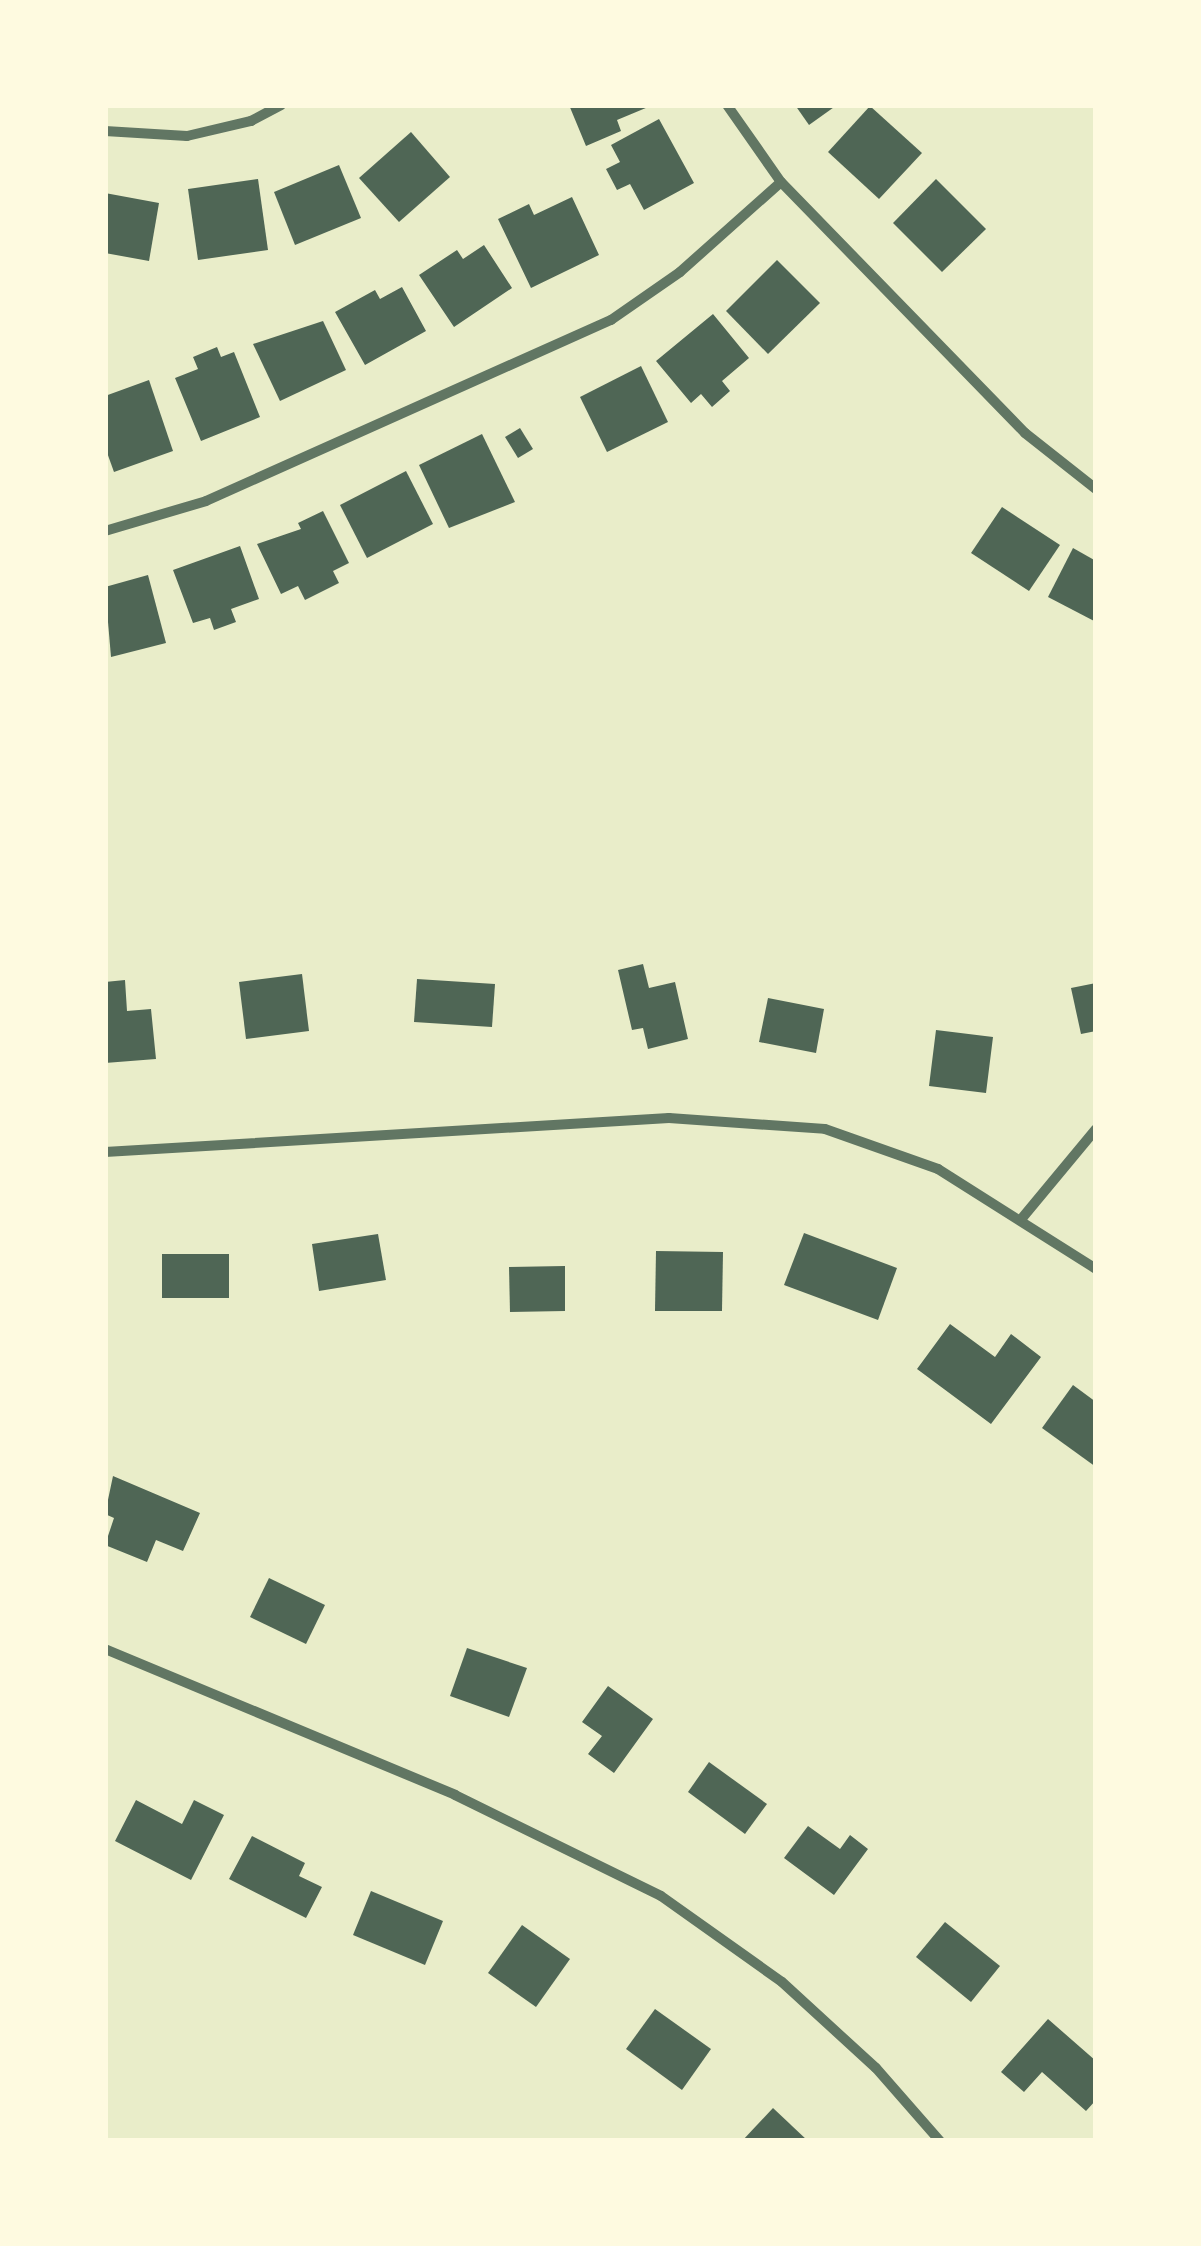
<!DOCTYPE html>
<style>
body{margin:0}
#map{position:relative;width:1201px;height:2246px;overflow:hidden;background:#e9edc9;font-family:Manrope,sans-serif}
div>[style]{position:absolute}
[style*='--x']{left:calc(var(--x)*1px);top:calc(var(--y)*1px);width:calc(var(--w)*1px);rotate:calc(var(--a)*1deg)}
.building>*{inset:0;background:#4f6655}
.minor>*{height:10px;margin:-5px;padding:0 5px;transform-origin:5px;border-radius:5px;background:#617663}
span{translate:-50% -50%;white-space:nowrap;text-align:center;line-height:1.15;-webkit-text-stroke:10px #fefae0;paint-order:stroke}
.frame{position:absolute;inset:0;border:108px solid #fefae0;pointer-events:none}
</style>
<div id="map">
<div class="building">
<div style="clip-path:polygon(569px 105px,653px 105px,617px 120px,621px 131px,586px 146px)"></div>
<div style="clip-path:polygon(795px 105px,837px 105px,809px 125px)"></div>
<div style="clip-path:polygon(870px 106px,922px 153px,879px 199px,828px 152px)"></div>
<div style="clip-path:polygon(659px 119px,694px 183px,644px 210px,630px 184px,617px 190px,606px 169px,620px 162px,611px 145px)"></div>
<div style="clip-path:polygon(411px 132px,450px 177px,399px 222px,359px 178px)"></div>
<div style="clip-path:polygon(339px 165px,361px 218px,295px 245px,274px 192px)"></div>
<div style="clip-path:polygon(258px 179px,268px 250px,198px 260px,188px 189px)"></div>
<div style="clip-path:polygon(936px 179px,986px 229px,942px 272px,893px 223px)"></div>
<div style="clip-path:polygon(105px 193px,159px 203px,149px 261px,105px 253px)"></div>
<div style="clip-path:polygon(572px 197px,599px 255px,531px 288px,498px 219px,529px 204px,534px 215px)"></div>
<div style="clip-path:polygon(484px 245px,512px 288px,454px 327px,419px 275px,457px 250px,463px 259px)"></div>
<div style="clip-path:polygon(777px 260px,820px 303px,768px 354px,726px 311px)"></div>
<div style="clip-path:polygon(402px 287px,426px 331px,365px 365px,335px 312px,375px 290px,380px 299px)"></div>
<div style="clip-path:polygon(713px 314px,749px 358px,722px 381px,730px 391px,712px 407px,701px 394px,691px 403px,656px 361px)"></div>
<div style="clip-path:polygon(323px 321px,346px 370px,280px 401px,253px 344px)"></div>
<div style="clip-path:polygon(217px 347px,221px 357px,234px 352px,260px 417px,201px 441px,175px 378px,198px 369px,193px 357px)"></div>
<div style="clip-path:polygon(641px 366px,668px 422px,607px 452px,580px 397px)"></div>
<div style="clip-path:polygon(149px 380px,173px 451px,114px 472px,105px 447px,105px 396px)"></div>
<div style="clip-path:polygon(520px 428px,533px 449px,518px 458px,505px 437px)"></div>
<div style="clip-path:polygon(482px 434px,515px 502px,449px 528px,419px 465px)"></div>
<div style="clip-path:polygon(406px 471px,433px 524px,367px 558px,340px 505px)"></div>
<div style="clip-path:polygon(1002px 507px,1060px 545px,1029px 591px,971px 553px)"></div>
<div style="clip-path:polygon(323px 511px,349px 563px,333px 571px,339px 583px,305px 600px,298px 586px,281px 594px,257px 544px,301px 529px,298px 523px)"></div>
<div style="clip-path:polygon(240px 546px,259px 599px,231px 609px,236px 622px,214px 630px,210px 618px,193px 623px,173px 570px)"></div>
<div style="clip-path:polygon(1073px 548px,1096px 561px,1096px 622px,1048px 597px)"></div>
<div style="clip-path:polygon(148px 575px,166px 643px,111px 657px,105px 587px)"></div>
<div style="clip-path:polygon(643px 964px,649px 988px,675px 982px,688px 1039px,648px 1049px,643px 1028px,632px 1030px,618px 970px)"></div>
<div style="clip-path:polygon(302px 974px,309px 1031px,246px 1039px,239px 982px)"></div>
<div style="clip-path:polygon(417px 979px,495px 984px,492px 1027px,414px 1022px)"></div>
<div style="clip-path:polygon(125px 980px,127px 1011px,151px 1009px,156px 1059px,105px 1063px,105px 982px)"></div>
<div style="clip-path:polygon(1096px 983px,1096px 1031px,1081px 1034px,1071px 988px)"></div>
<div style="clip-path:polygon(768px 998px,824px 1009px,816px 1053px,759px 1042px)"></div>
<div style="clip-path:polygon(936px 1030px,993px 1037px,986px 1093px,929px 1086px)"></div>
<div style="clip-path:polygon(804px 1233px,897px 1268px,878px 1320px,784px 1285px)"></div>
<div style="clip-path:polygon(378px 1234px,386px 1280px,319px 1291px,312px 1244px)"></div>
<div style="clip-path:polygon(656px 1251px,723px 1252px,722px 1311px,655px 1311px)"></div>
<div style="clip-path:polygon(162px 1254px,229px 1254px,229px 1298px,162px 1298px)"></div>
<div style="clip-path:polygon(565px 1266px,565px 1311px,510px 1312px,509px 1267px)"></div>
<div style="clip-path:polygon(950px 1324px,995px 1357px,1011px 1334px,1041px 1357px,991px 1424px,917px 1369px)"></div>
<div style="clip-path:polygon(1073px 1385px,1096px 1402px,1096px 1467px,1042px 1428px)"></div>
<div style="clip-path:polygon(113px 1476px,200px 1513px,183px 1551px,156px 1540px,147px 1562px,105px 1545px,114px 1518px,105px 1514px)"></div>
<div style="clip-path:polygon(269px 1578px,325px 1605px,306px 1644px,250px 1617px)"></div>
<div style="clip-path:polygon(467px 1648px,527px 1668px,509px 1717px,450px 1696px)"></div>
<div style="clip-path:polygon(608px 1686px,653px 1719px,614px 1773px,588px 1754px,602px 1736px,582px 1722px)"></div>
<div style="clip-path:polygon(709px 1762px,767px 1804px,745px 1834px,688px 1792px)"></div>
<div style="clip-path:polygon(136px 1800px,182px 1824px,194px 1800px,224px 1815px,191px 1880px,115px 1841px)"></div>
<div style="clip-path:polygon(808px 1826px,840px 1849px,850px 1835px,868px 1849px,834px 1895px,784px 1858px)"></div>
<div style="clip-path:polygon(252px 1836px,305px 1863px,299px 1876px,322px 1887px,306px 1918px,229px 1879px)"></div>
<div style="clip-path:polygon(371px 1891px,443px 1921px,425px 1965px,353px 1935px)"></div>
<div style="clip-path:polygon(945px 1922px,1000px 1966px,971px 2002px,916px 1957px)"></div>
<div style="clip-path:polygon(522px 1925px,570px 1959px,536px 2007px,488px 1973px)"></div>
<div style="clip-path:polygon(655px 2009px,711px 2049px,682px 2090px,626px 2049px)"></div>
<div style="clip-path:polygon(1048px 2019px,1096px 2061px,1096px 2100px,1086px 2111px,1042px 2072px,1024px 2092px,1001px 2072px)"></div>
<div style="clip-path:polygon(773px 2108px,808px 2141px,742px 2141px)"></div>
</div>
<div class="minor">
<div style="--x:727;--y:105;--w:94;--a:55"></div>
<div style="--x:781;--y:182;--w:350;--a:45.8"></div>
<div style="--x:1025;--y:433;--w:90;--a:38.3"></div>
<div style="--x:105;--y:131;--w:82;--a:3.5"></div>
<div style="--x:187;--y:136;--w:66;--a:-13.2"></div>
<div style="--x:251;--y:121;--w:34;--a:-28"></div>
<div style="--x:105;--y:531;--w:105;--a:-16.5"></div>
<div style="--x:206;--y:501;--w:444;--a:-24.1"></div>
<div style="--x:611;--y:320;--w:84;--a:-34.8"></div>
<div style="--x:680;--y:272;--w:135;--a:-41.7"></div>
<div style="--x:105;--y:1152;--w:565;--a:-3.45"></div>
<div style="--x:669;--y:1118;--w:156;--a:4"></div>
<div style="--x:825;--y:1129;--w:120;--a:19.5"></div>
<div style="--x:938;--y:1169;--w:187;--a:32.3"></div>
<div style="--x:1023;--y:1217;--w:114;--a:-50.3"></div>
<div style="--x:105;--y:1649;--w:379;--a:22.6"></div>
<div style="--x:455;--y:1795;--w:229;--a:26.1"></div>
<div style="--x:661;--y:1896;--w:148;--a:35.4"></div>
<div style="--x:782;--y:1982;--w:127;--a:42.5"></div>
<div style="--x:876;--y:2068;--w:97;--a:48.8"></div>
</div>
<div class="frame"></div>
</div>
